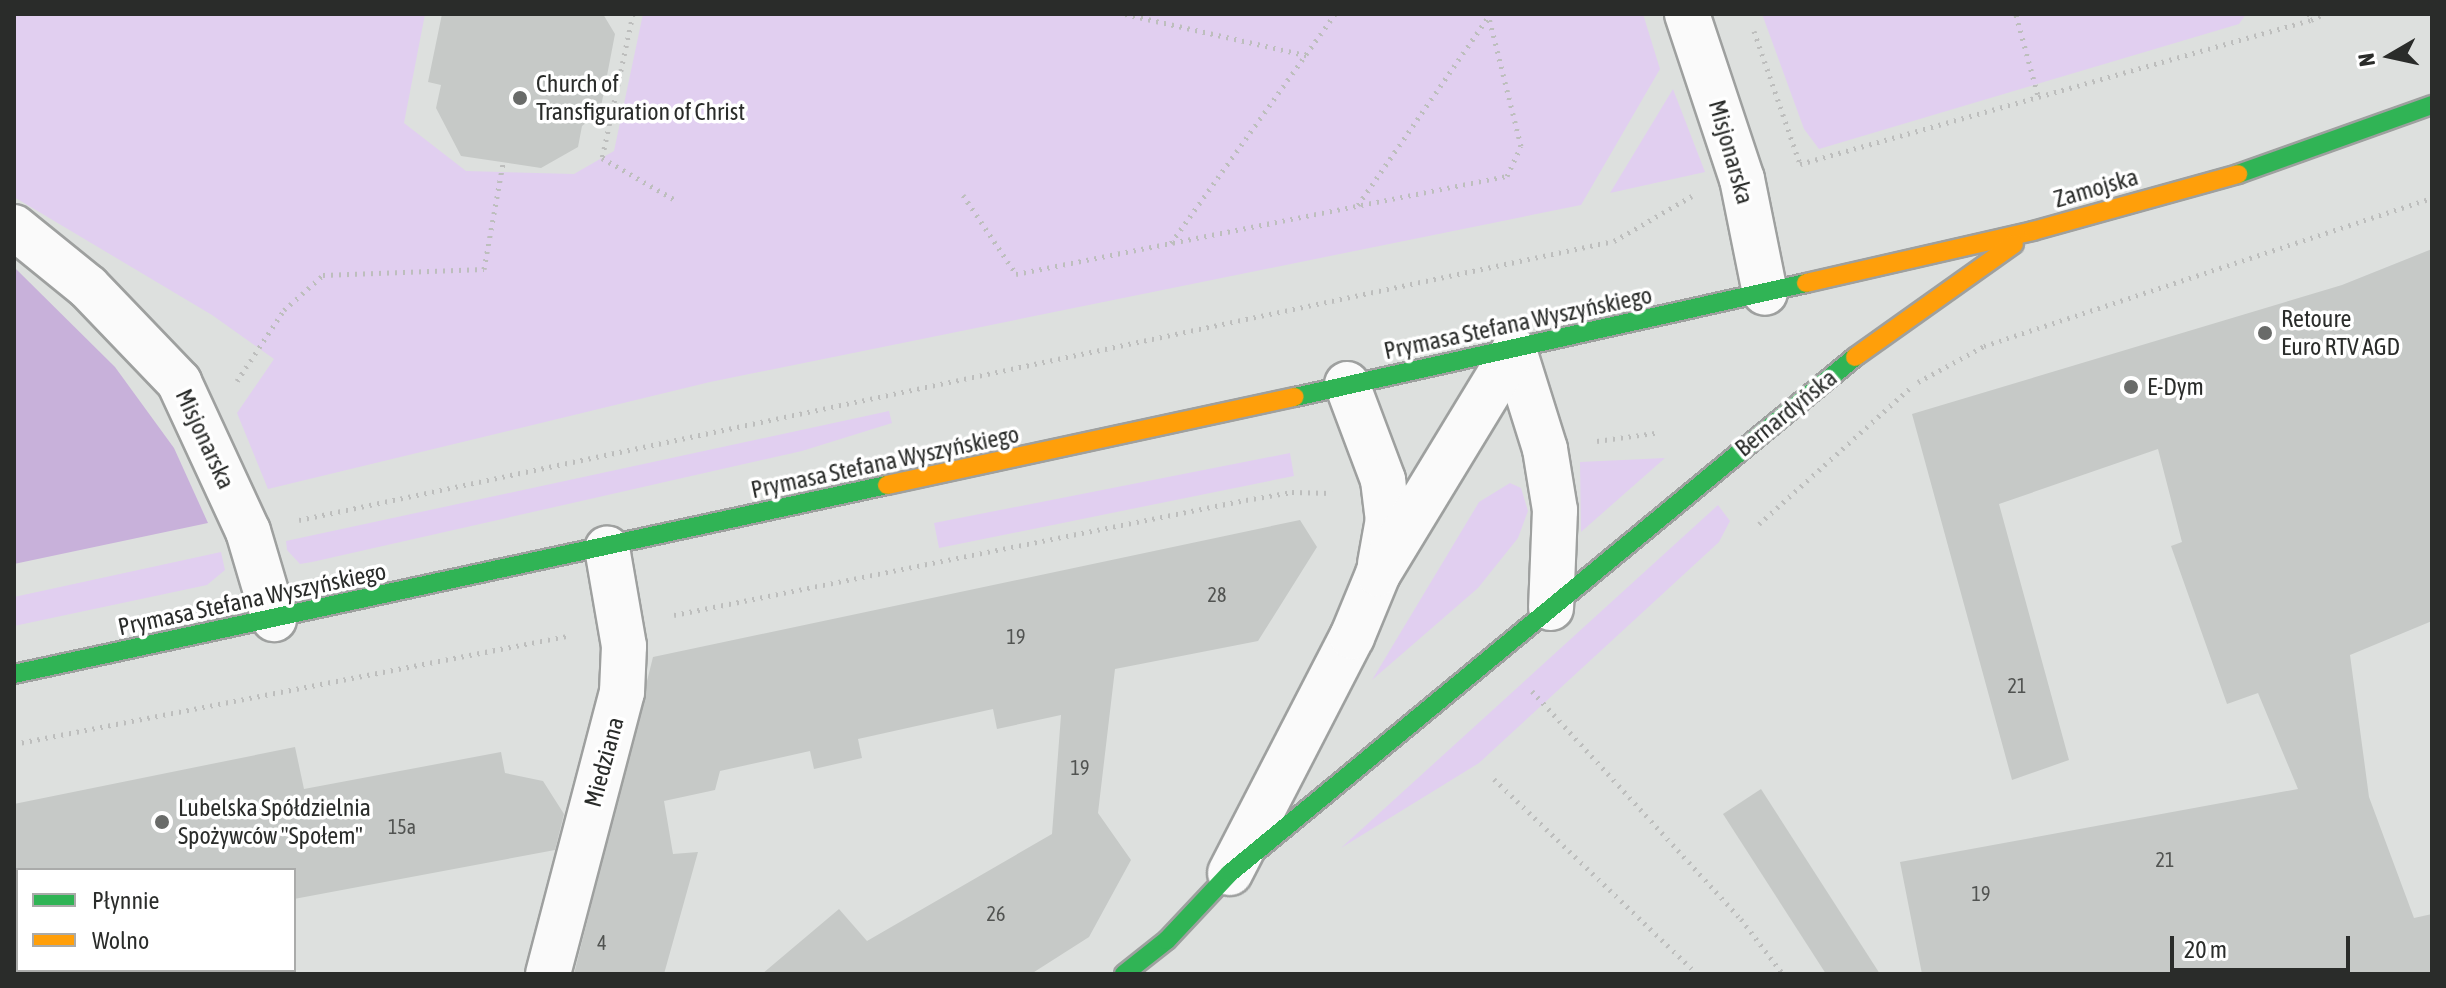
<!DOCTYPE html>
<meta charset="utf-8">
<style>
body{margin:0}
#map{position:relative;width:2446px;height:988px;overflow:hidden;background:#dde0de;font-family:"Asap Condensed",sans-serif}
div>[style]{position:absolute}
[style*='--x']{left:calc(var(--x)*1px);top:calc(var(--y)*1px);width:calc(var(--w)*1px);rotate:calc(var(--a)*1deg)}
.green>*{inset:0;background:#e1cff0}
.forest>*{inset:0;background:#c8b1da}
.building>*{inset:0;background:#c6c9c7}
.path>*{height:5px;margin-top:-2.5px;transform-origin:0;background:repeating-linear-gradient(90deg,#bdbebd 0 2px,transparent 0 8px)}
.roads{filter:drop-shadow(2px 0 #9ea09f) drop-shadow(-2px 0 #9ea09f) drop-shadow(0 2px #9ea09f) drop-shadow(0 -2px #9ea09f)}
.street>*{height:44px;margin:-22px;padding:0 22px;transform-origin:22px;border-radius:22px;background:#fafafa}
.fast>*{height:18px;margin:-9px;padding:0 9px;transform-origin:9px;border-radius:9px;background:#30b455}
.slow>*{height:18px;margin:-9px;padding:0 9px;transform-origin:9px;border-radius:9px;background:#ff9f0a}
.dots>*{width:22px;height:22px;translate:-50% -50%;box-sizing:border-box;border:4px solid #fff;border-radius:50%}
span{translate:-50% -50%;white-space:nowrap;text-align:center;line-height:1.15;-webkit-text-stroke:7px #fff;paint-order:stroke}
.number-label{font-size:20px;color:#515351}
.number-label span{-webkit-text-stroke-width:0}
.poi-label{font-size:24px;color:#2a2c2a}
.left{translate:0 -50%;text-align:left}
.street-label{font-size:24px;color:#2a2c2a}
.frame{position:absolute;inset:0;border:16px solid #2a2c2a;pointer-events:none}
.legend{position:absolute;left:16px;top:868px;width:280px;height:104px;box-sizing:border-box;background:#fff;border:2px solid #aaabaa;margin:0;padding:10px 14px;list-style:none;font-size:24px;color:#2a2c2a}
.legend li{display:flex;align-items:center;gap:16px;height:40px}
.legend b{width:40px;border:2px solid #aaabaa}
.north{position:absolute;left:2350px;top:16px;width:80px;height:80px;-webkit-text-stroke:6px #fff;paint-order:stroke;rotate:261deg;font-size:22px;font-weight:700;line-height:32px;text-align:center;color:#2a2c2a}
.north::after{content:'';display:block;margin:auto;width:28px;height:36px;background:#2a2c2a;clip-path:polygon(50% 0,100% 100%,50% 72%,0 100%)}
.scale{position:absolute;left:2170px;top:936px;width:180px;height:36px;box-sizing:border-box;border:4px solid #2a2c2a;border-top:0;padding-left:10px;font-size:24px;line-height:28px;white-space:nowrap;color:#2a2c2a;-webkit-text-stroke:6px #fff;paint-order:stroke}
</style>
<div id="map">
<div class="green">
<div style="clip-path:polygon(14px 14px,425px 14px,404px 123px,466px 171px,574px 174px,614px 151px,643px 14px,1643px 14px,1660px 69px,1581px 205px,710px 382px,268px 489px,237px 413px,274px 359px,212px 315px,14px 197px)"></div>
<div style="clip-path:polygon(1762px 14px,2246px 14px,2239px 24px,1819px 149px,1804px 129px)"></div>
<div style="clip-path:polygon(1673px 89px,1705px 172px,1610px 193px)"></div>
<div style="clip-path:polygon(889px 411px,892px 423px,802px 451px,312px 562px,300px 564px,287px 550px,286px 541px)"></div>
<div style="clip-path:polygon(1290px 453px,1294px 476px,939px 548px,934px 523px)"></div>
<div style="clip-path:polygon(1665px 458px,1581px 532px,1580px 462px)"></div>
<div style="clip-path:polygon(1510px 483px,1521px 488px,1528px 511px,1518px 538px,1478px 588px,1372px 680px,1479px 502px)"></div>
<div style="clip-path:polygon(1718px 505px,1730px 521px,1719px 542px,1479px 763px,1341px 848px)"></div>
<div style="clip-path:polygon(221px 552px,225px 570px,207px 585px,14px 626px,14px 597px)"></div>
</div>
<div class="forest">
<div style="clip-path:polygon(14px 267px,115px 367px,174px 448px,208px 523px,14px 564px)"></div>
</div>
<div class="building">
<div style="clip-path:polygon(442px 14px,603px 14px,615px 34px,600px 112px,582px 126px,578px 147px,541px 168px,461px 156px,436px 108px,441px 85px,428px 82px)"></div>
<div style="clip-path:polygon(2432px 249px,2432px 621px,2350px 655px,2369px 797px,2414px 918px,2432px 914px,2432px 974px,1922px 974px,1900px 862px,2298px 789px,2258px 693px,2227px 704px,2171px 546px,2182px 542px,2158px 449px,1999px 504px,2069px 760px,2012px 780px,1912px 414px,2342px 285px)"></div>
<div style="clip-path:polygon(1300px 520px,1317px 547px,1258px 641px,1115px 669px,1098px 813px,1131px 860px,1089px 937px,1031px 974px,762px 974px,839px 909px,867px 941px,1052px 834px,1061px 715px,997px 729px,993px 709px,858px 739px,862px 758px,814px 769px,810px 751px,720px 771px,715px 790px,664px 801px,673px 854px,698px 852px,664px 974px,574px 974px,653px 657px)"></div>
<div style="clip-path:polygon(295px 747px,304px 789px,501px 752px,505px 773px,543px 781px,564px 814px,555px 850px,294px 899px,294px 870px,14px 870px,14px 804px)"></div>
<div style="clip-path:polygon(1761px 789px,1880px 974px,1826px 974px,1723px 814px)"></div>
</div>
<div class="path">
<div style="--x:633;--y:14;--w:147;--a:102.1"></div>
<div style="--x:602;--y:158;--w:86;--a:29.8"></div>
<div style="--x:1125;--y:14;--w:186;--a:12.8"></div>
<div style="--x:2309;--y:14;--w:6;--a:72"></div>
<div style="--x:2311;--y:20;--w:14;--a:-25"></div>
<div style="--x:2016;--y:15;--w:87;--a:74.7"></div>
<div style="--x:1754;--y:31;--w:141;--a:70.9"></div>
<div style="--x:1800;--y:164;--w:531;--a:-15.74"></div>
<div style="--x:963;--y:195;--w:95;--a:56.1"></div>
<div style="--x:1016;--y:274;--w:501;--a:-11.29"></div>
<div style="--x:1507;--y:176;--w:33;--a:-65"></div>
<div style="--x:1521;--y:146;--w:136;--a:-104"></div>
<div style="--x:1358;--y:205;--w:229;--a:-55.3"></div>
<div style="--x:1171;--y:243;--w:282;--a:-54.4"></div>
<div style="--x:237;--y:381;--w:85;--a:-56.5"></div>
<div style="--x:284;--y:310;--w:52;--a:-41.9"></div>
<div style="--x:323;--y:275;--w:161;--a:-2.1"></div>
<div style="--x:484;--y:269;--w:108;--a:-79.8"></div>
<div style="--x:1918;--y:382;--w:75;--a:-28.6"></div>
<div style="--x:1984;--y:346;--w:472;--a:-18.3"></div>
<div style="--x:1597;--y:441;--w:59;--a:-7.9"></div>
<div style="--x:299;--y:520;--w:1344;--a:-11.98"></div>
<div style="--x:1614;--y:241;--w:90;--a:-30"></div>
<div style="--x:1759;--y:524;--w:203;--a:-42"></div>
<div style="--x:674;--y:615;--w:583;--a:-11.37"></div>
<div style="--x:1246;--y:500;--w:47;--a:-9.9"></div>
<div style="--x:1292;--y:492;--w:40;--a:1.4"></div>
<div style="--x:1532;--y:691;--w:309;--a:47.5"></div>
<div style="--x:1741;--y:919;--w:69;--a:52.6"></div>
<div style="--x:14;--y:744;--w:563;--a:-11.05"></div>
<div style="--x:1494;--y:779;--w:281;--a:43.8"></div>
</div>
<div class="roads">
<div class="street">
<div style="--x:1687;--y:14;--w:174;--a:71.6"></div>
<div style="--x:1742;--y:179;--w:116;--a:78.6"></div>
<div style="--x:14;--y:227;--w:95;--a:39"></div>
<div style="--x:88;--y:287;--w:132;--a:46.2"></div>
<div style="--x:179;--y:382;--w:164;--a:65.2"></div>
<div style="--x:248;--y:531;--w:92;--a:73.5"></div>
<div style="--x:1514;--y:350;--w:104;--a:72.6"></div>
<div style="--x:1545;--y:449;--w:62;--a:80.7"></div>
<div style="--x:1555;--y:510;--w:98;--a:92.3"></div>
<div style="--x:1347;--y:384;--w:103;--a:69.4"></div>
<div style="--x:1383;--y:480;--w:39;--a:83"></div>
<div style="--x:1388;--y:519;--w:46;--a:100.1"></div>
<div style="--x:1230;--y:873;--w:266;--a:-62.7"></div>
<div style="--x:1352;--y:637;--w:68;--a:-67.6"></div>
<div style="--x:1378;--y:574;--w:262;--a:-58.7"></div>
<div style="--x:548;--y:974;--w:292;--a:-75.3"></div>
<div style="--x:622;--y:692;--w:46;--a:-87.5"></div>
<div style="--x:624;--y:646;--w:99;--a:-99.8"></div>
</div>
<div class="fast">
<div style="--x:2238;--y:174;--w:206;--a:-19.6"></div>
<div style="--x:1295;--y:397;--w:524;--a:-12.58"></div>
<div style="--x:14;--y:674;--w:893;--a:-12.22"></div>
<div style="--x:1124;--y:974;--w:55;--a:-38.3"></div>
<div style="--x:1167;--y:940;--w:92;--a:-46.8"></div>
<div style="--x:1230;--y:873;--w:810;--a:-39.54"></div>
</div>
<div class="slow">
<div style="--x:1806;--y:283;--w:233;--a:-12.9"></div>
<div style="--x:2033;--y:231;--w:213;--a:-15.5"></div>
<div style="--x:1855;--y:357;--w:195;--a:-35.4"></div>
<div style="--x:887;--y:485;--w:417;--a:-12.2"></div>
</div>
</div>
<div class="dots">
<div style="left:520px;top:98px;background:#696b69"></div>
<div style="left:2265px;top:333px;background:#696b69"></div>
<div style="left:2131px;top:387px;background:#696b69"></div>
<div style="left:162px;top:822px;background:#696b69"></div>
</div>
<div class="number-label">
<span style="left:1217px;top:594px">28</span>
<span style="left:1016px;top:636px">19</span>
<span style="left:2017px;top:685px">21</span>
<span style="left:1080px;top:767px">19</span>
<span style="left:402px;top:826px">15a</span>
<span style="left:2165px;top:859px">21</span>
<span style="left:1981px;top:893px">19</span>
<span style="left:996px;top:913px">26</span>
<span style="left:602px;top:942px">4</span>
</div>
<div class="poi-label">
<span class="left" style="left:536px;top:98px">Church of<br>Transfiguration of Christ</span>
<span class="left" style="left:2281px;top:333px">Retoure<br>Euro RTV AGD</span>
<span class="left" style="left:2147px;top:387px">E-Dym</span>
<span class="left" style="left:178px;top:822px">Lubelska Spółdzielnia<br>Spożywców "Społem"</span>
</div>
<div class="street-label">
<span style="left:1731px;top:152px;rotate:74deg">Misjonarska</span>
<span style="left:2096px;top:188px;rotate:-16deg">Zamojska</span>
<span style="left:1518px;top:323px;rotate:-12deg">Prymasa Stefana Wyszyńskiego</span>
<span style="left:1786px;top:413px;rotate:-39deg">Bernardyńska</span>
<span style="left:205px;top:439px;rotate:65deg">Misjonarska</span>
<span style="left:885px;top:462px;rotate:-12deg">Prymasa Stefana Wyszyńskiego</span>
<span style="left:252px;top:599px;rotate:-12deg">Prymasa Stefana Wyszyńskiego</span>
<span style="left:604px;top:762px;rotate:-75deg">Miedziana</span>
</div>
<div class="frame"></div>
<ul class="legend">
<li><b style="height:10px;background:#30b455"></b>Płynnie</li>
<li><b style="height:10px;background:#ff9f0a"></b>Wolno</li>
</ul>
<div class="north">N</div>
<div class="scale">20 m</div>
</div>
